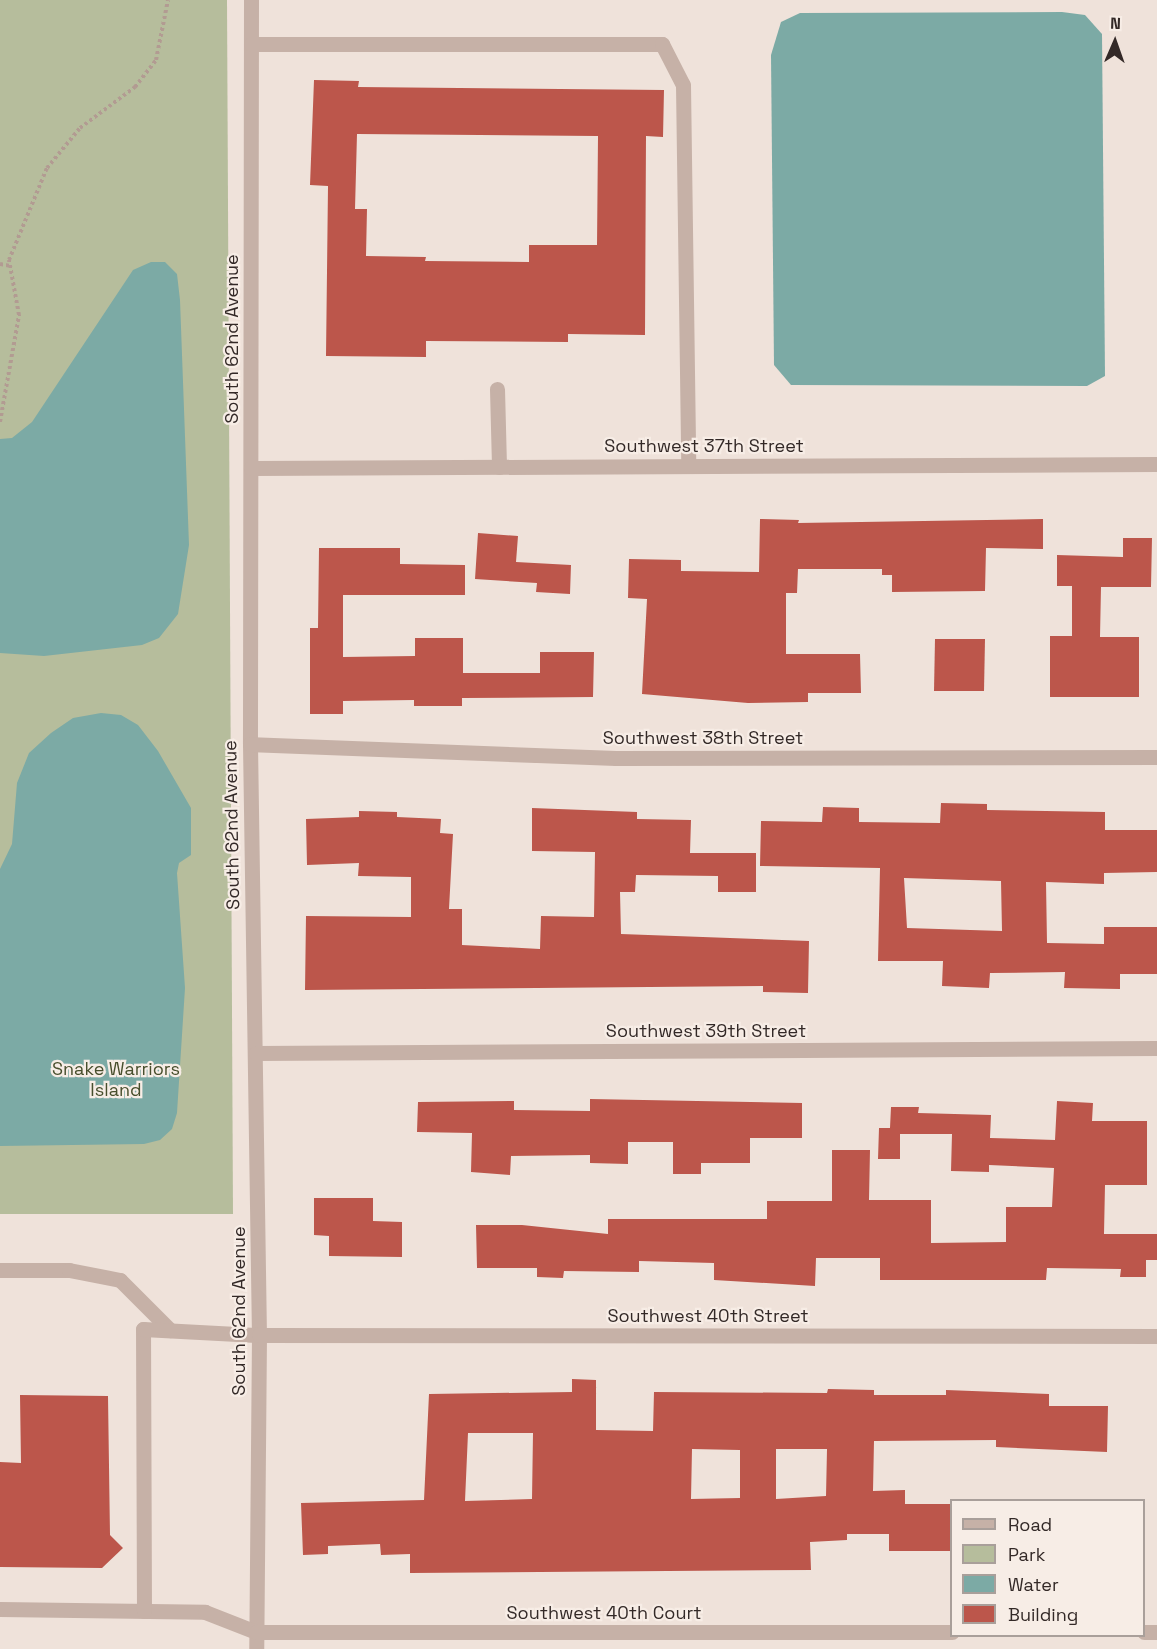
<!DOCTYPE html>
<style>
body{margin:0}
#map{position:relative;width:1157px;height:1649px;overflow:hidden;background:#efe2da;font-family:"Space Grotesk",sans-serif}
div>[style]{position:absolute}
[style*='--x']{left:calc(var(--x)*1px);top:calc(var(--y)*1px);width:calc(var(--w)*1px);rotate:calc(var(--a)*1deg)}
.green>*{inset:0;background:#b6bd9c}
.water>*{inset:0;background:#7caaa5}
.building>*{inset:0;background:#bc564b}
.path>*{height:4px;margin-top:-2px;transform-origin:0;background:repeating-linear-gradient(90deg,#b29b92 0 3px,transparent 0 6px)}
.minor>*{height:15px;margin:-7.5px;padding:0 7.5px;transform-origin:7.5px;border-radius:7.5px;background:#c6b1a7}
span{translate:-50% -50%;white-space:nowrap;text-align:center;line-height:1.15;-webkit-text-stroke:4.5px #f7ede6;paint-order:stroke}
.street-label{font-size:18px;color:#332927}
.park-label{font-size:18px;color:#484f2d}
.legend{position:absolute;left:950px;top:1499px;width:195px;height:138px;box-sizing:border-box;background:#f7ede6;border:2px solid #a99f9a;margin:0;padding:8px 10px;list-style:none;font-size:18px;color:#332927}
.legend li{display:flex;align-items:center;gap:12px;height:30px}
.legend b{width:30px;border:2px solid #a99f9a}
.north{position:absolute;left:1085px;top:12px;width:60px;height:60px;-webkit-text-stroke:4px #f7ede6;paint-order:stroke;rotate:2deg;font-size:16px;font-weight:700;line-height:24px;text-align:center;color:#332927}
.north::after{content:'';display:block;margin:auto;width:21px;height:27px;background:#332927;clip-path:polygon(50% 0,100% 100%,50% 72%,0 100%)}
</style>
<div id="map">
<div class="green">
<div style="clip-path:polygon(0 0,227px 0,233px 1214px,0 1214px)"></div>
</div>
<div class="water">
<div style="clip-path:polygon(1062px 12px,1085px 15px,1102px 34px,1105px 376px,1087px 386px,791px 385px,774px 365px,771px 55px,781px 22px,800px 13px)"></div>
<div style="clip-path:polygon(151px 262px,165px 262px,177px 274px,180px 300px,189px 545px,178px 614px,159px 638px,142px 645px,44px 656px,0 653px,0 439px,12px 438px,32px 422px,133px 270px)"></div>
<div style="clip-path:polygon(101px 713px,121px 715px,138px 725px,158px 751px,191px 808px,191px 855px,179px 863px,177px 873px,185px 988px,177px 1113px,172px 1129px,160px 1140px,144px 1144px,0 1146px,0 869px,12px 844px,17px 783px,29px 753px,51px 733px,73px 718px)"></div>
</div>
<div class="building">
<div style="clip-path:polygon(evenodd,314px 80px,359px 81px,358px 87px,664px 90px,663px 137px,646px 136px,645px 335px,568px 334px,568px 342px,426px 341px,426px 357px,326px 356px,328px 186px,310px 185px,314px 80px,357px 134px,598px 136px,597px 245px,529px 245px,529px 262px,425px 261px,426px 257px,366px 256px,367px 209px,355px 209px,357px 134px)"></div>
<div style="clip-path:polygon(760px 519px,799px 520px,798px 523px,1043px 519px,1043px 549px,986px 548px,985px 591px,892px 592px,892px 575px,882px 575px,882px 569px,798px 569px,797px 593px,786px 593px,786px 654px,860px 654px,861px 693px,808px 693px,808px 702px,748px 703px,642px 694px,647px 599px,628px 598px,629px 559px,681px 560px,681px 571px,759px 572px)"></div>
<div style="clip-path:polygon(478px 533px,518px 536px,516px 562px,571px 565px,570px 594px,536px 592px,537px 583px,475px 579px)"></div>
<div style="clip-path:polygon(1123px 538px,1152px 538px,1151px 587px,1101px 587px,1100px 637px,1139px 637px,1139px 697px,1050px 697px,1050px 636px,1072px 636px,1072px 586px,1057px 586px,1057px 555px,1123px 557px)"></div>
<div style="clip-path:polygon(319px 548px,400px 548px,400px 564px,465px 565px,465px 595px,343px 595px,343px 657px,415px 656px,415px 638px,463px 638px,463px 673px,540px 673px,540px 652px,594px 652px,593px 697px,462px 698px,462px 706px,414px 706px,414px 700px,343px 701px,343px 714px,310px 714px,310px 628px,318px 628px)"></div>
<div style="clip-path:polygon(935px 639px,985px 639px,984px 691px,934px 691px)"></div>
<div style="clip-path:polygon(evenodd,941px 803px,987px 804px,987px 810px,1105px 812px,1105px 830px,1157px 830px,1157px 872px,1104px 873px,1104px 884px,1046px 882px,1047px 943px,1104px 944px,1104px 927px,1157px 927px,1157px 974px,1120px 974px,1120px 989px,1064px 988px,1065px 972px,990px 973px,989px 988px,942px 986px,943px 961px,878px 961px,880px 868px,760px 866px,761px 821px,822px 822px,823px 807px,859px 808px,859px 822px,940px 823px,941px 803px,904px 878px,1001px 881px,1002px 931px,907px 928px,904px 878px)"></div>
<div style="clip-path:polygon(532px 808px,637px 812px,637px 819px,691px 820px,690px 853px,756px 853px,756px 892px,718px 892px,718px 876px,636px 875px,635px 892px,620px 892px,621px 934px,809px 941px,808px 993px,763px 992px,763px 986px,305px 990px,306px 916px,411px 917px,411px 877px,358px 876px,359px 863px,307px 865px,306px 819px,359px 817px,359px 811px,397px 812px,397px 817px,441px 819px,440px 833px,453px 834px,449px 909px,462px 909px,462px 945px,540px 949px,541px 916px,594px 917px,595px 852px,532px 851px)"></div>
<div style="clip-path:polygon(590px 1099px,802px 1103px,802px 1138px,750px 1138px,750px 1163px,701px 1163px,701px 1174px,673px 1174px,673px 1142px,628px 1142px,628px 1164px,590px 1163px,590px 1155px,511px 1156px,510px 1175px,471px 1172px,472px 1133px,417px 1132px,418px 1102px,514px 1101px,514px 1110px,590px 1111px)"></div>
<div style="clip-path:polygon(1057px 1101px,1093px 1103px,1092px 1121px,1147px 1121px,1147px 1185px,1105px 1185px,1104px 1234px,1157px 1234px,1157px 1260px,1146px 1260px,1146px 1277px,1120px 1277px,1121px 1269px,1047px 1268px,1046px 1280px,880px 1280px,880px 1258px,816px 1258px,815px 1286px,714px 1280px,714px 1263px,639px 1261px,639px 1272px,564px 1271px,563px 1278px,537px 1277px,537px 1268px,477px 1268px,476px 1225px,522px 1225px,608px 1234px,608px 1219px,767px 1219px,767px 1201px,832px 1201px,832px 1150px,870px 1150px,869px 1200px,931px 1200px,931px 1243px,1006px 1242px,1006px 1207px,1052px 1207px,1054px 1168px,989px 1165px,989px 1172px,951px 1171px,952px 1134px,900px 1134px,900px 1159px,878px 1159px,879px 1128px,890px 1128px,891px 1107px,919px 1107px,918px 1113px,991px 1115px,990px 1138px,1055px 1140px)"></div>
<div style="clip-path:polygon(314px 1198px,373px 1198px,373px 1221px,402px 1222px,402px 1257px,329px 1256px,329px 1236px,314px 1235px)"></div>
<div style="clip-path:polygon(evenodd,572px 1379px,596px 1380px,596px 1430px,653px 1431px,654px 1392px,827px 1393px,828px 1389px,874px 1390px,874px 1395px,946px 1395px,946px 1390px,1049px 1394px,1049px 1406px,1108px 1406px,1107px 1452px,996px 1447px,996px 1440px,874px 1441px,873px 1491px,905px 1490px,905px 1504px,951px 1504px,951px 1551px,889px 1551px,889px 1534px,847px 1534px,847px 1540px,810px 1542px,811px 1570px,410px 1573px,410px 1554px,381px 1555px,380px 1544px,328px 1546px,328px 1554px,303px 1555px,301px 1503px,424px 1500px,429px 1394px,572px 1392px,572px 1379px,468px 1433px,533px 1433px,532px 1499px,465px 1501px,468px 1433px,572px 1379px,692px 1449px,740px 1450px,740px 1498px,691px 1499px,692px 1449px,572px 1379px,776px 1449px,827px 1449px,826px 1496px,776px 1499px,776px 1449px)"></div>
<div style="clip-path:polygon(20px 1395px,108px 1396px,110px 1535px,123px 1548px,102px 1568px,0 1567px,0 1462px,21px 1463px)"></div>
</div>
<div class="path">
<div style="--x:0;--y:264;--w:10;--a:11"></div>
<div style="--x:0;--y:422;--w:109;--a:-79.9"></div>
<div style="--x:19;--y:315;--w:56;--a:-100.3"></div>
<div style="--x:9;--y:260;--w:100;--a:-67.6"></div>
<div style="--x:47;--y:168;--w:52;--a:-50.5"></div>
<div style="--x:80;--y:128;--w:69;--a:-36.7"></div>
<div style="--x:135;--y:87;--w:34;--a:-52"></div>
<div style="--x:156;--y:60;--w:61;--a:-78.7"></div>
</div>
<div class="minor">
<div style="--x:251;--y:0;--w:744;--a:90.08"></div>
<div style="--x:250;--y:744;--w:591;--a:89.13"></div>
<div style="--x:259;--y:1335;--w:314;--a:90.5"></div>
<div style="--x:251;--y:44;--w:411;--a:0"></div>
<div style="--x:662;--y:44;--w:46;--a:62.9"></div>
<div style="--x:683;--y:85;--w:381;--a:89.2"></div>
<div style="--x:497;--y:389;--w:78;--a:88.5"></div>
<div style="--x:251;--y:468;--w:906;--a:-0.25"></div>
<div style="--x:250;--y:744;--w:366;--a:2.2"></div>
<div style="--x:616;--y:758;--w:541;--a:-0.11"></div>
<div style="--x:256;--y:1053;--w:901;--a:-0.32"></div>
<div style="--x:0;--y:1270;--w:69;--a:0"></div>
<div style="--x:69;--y:1270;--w:52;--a:11.1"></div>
<div style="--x:120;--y:1280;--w:71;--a:45"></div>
<div style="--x:0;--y:1609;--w:205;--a:0.8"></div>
<div style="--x:205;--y:1612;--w:55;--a:21.4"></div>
<div style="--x:256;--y:1632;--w:696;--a:0"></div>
<div style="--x:144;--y:1611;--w:282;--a:-90.2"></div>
<div style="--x:143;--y:1329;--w:116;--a:3"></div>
<div style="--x:259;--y:1335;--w:898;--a:0.06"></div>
<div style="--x:1144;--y:1632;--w:13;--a:0"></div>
</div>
<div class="street-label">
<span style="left:232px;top:339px;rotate:-90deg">South 62nd Avenue</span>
<span style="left:704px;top:446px">Southwest 37th Street</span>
<span style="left:703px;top:738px">Southwest 38th Street</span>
<span style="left:232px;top:825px;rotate:-91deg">South 62nd Avenue</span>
<span style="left:706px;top:1031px">Southwest 39th Street</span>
<span style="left:239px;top:1311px;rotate:-90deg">South 62nd Avenue</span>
<span style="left:708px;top:1316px">Southwest 40th Street</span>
<span style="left:604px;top:1613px">Southwest 40th Court</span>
</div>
<div class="park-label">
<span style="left:116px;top:1080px">Snake Warriors<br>Island</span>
</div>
<ul class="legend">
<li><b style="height:8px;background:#c6b1a7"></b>Road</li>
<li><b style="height:16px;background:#b6bd9c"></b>Park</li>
<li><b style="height:16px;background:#7caaa5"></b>Water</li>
<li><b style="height:16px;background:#bc564b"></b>Building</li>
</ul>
<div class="north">N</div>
</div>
